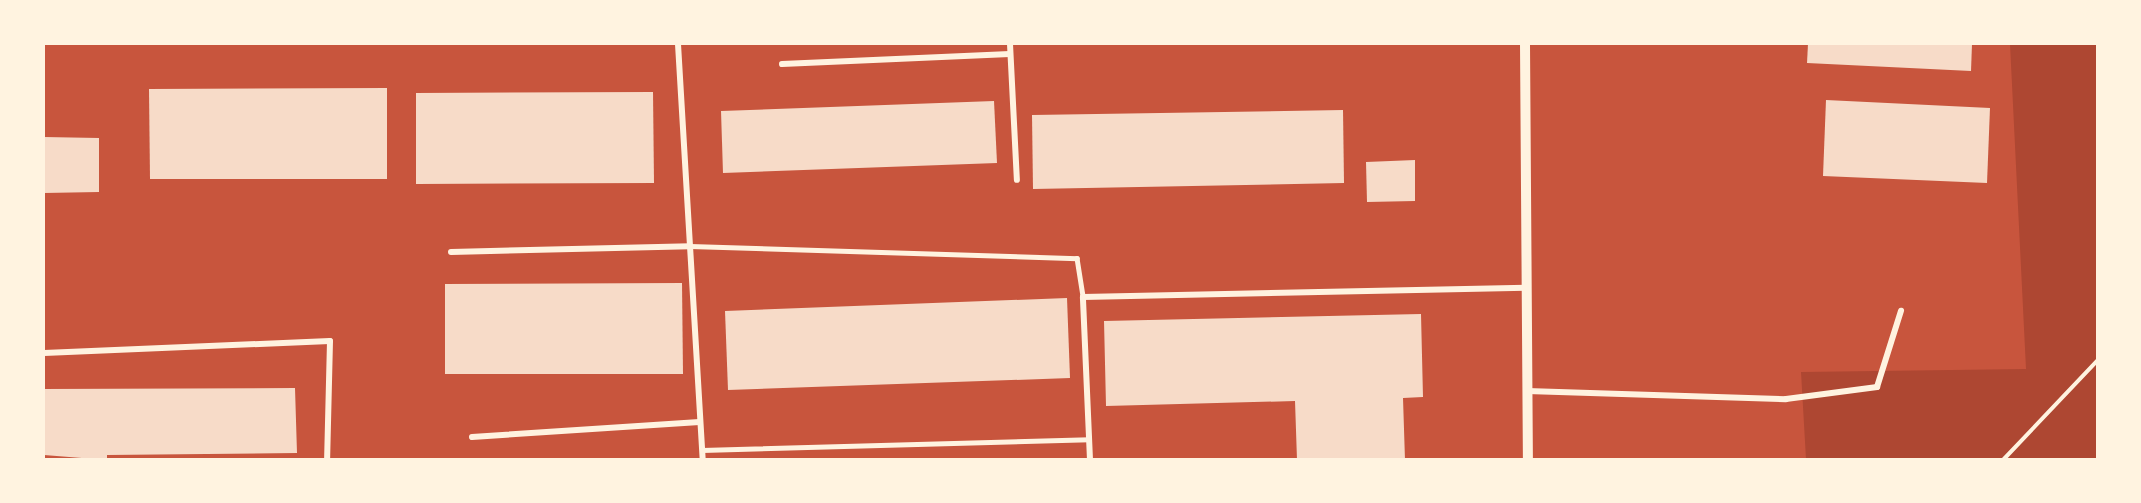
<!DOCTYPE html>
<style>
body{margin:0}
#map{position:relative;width:2141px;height:503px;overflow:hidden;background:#c8553d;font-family:"Open Sans",sans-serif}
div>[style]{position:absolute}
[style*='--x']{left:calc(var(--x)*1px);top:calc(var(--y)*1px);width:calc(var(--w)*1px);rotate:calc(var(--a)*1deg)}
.green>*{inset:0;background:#ae4732}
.building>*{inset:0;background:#f7dbc8}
.path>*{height:4px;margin:-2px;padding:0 2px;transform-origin:2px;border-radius:2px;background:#fff3e0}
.service>*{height:4.5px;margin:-2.25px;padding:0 2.25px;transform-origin:2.25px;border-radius:2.25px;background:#fff3e0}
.minor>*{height:6px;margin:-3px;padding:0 3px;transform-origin:3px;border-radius:3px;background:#fff3e0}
.tertiary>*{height:10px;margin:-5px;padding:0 5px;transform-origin:5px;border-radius:5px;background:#fff3e0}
span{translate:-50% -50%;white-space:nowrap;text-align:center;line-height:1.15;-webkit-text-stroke:6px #fff3e0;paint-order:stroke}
.frame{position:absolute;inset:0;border:45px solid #fff3e0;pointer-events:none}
</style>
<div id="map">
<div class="green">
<div style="clip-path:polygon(2010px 44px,2097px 44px,2097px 459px,1806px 459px,1801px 372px,2026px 369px)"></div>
</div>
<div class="building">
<div style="clip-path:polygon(1808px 44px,1972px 44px,1971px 71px,1807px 63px)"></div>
<div style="clip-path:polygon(387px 88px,387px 179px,150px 179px,149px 89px)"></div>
<div style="clip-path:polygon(653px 92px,654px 183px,416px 184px,416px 93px)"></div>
<div style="clip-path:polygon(1826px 100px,1990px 108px,1987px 183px,1823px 176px)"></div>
<div style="clip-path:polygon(994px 101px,997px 163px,723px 173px,721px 111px)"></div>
<div style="clip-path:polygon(1343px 110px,1344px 183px,1033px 189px,1032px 115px)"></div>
<div style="clip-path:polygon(44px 137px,99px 138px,99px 192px,44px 193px)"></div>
<div style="clip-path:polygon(1415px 160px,1415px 201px,1367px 202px,1366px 162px)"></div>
<div style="clip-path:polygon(682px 283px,683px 374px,445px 374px,445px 284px)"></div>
<div style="clip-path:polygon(1067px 298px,1070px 378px,728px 390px,725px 311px)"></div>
<div style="clip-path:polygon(1421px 314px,1423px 397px,1403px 398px,1405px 460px,1297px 460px,1295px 401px,1106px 406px,1104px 321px)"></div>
<div style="clip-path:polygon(295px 388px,297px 453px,107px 455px,107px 460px,44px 455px,44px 389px)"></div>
</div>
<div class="path">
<div style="--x:2003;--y:460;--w:138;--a:-46.5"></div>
</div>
<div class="service">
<div style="--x:690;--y:246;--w:387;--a:1.8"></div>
<div style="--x:1077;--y:258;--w:39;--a:81"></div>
<div style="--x:702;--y:450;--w:387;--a:-1.6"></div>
</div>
<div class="minor">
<div style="--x:678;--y:44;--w:417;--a:86.6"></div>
<div style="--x:1010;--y:44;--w:136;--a:87.1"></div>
<div style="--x:782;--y:64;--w:228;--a:-2.5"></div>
<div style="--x:451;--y:252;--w:239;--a:-1.4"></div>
<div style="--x:44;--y:353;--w:286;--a:-2.4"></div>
<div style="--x:330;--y:341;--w:119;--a:91.4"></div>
<div style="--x:1527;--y:391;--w:259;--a:1.8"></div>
<div style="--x:1786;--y:399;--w:92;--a:-7.5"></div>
<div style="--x:1877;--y:387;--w:80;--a:-72.5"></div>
<div style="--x:472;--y:437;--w:228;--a:-3.8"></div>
<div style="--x:1090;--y:460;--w:163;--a:-92.5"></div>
<div style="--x:1083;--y:297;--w:443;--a:-1.2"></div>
</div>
<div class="tertiary">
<div style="--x:1525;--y:44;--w:416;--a:89.6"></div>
</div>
<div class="frame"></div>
</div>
